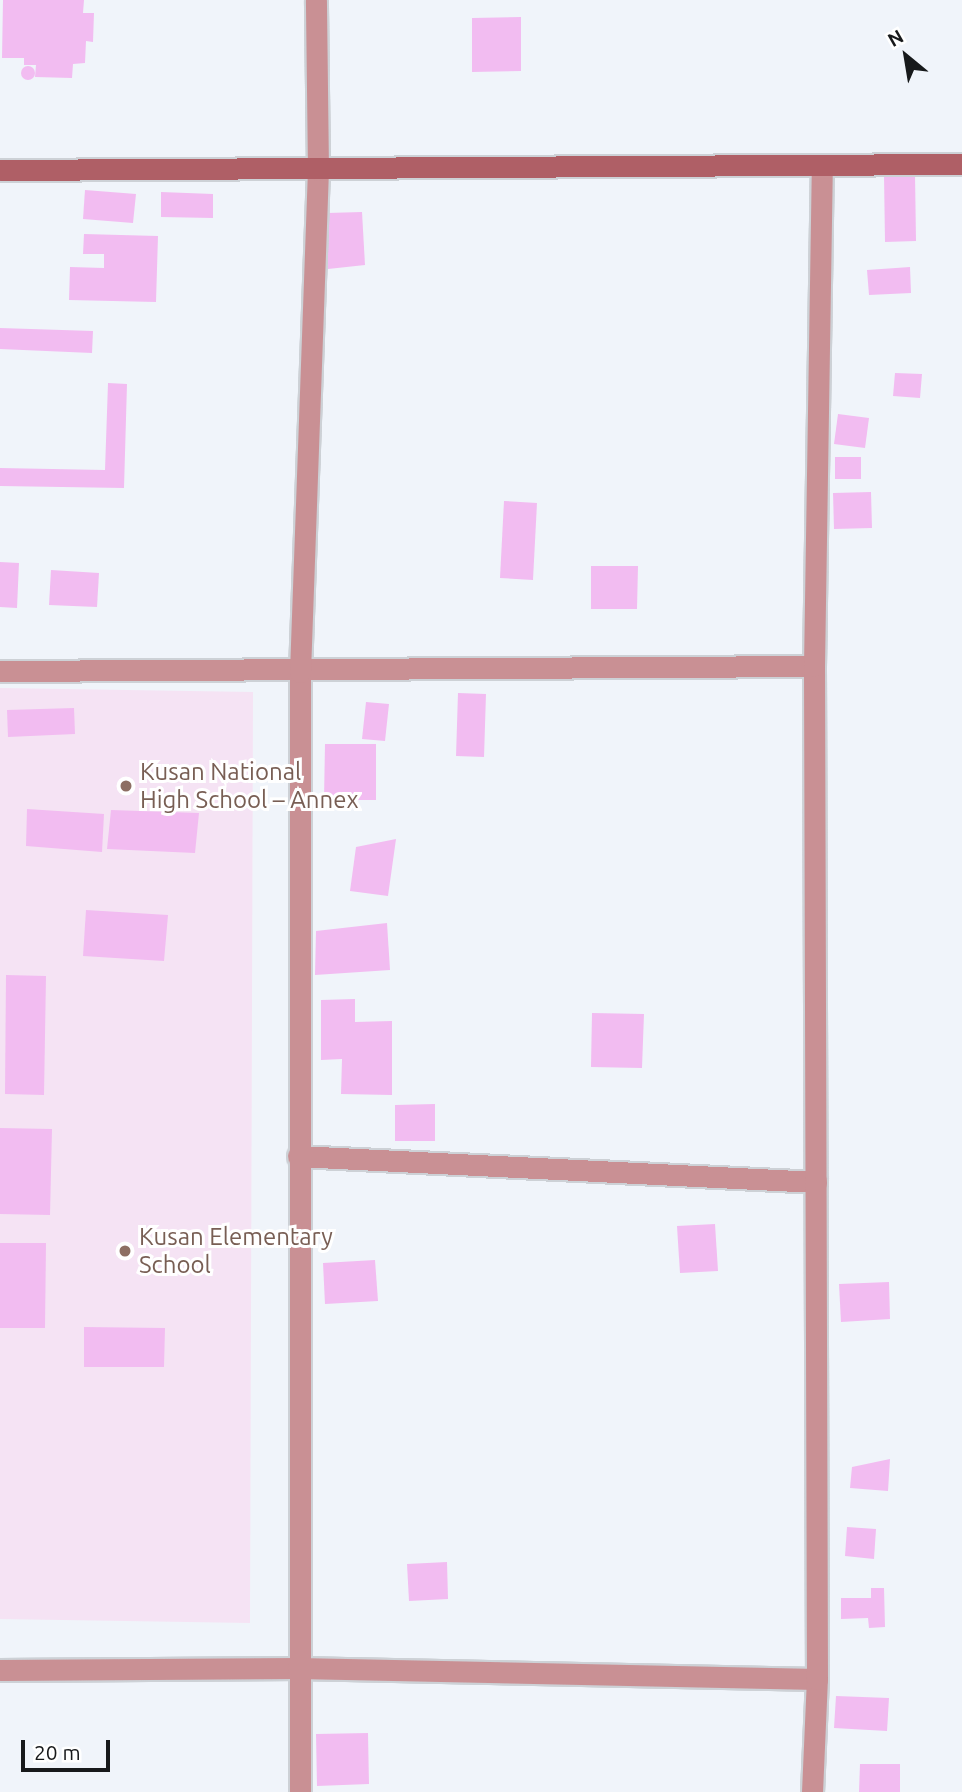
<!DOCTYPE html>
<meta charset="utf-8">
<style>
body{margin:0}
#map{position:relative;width:962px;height:1792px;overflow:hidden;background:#f0f4fa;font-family:Ubuntu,sans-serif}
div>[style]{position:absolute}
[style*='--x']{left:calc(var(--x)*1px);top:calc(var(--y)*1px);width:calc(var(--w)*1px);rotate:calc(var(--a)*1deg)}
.education>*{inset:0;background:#f5e3f4}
.building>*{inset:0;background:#f2bcf1}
.round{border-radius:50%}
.roads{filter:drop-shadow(2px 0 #cdd1d6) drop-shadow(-2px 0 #cdd1d6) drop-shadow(0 2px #cdd1d6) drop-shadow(0 -2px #cdd1d6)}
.street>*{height:21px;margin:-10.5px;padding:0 10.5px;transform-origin:10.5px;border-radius:10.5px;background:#c99094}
.secondary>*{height:21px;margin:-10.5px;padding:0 10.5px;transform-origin:10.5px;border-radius:10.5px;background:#af5f66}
.dots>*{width:19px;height:19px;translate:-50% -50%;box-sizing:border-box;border:4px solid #fff;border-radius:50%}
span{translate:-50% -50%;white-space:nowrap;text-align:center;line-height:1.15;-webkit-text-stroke:6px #fff;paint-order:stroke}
.education-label{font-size:24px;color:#785e54}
.left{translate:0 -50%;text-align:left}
.north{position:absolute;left:871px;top:21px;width:70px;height:70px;-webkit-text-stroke:5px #fff;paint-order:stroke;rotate:330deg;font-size:19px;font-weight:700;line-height:28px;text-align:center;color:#17191b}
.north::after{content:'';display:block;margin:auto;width:24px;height:32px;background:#17191b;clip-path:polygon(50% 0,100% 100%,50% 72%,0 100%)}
.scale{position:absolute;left:21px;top:1740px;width:89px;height:32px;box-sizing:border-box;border:4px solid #17191b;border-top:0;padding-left:9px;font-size:21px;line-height:24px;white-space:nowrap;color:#17191b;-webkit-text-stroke:5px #fff;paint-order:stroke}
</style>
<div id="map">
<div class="education">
<div style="clip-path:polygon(0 688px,253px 692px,250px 1623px,0 1619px)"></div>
</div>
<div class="building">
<div style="clip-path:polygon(3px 0,84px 0,83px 13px,94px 13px,93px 42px,86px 41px,85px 63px,73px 64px,72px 78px,35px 77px,36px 65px,24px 65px,24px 58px,2px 58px)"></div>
<div style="clip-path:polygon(521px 17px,521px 71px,472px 72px,472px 18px)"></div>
<div class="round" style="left:21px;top:66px;width:14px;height:14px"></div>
<div style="clip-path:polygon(915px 174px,916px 241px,885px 242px,884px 175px)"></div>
<div style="clip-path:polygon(85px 190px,136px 194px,133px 223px,83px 219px)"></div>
<div style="clip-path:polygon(161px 192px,213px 194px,213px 218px,161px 217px)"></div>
<div style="clip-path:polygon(362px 212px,365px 265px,328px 269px,327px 213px)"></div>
<div style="clip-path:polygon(84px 234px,158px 236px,156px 302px,69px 300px,70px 267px,104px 268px,104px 254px,83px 254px)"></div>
<div style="clip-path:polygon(910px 267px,911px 293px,869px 295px,867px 270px)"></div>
<div style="clip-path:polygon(0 328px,93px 331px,92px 353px,0 349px)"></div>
<div style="clip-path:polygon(895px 373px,922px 374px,920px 398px,893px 396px)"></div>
<div style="clip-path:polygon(108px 383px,127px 384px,124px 488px,0 486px,0 468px,105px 470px)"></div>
<div style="clip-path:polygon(838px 414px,869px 418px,865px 448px,834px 444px)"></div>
<div style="clip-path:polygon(835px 457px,861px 457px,861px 479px,835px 479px)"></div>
<div style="clip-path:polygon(871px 492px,872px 528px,834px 529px,833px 493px)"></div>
<div style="clip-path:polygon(504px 501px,537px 503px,533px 580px,500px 578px)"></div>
<div style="clip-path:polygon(0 562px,19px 563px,17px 608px,0 607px)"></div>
<div style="clip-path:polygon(591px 566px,638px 566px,637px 609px,591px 609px)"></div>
<div style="clip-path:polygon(51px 570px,99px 573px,97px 607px,49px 605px)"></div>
<div style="clip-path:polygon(458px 693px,486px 694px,484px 757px,456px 756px)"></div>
<div style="clip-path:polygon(366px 702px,389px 704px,385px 741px,362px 739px)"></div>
<div style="clip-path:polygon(74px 708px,75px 734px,8px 737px,7px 710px)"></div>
<div style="clip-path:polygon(325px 744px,376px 744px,376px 800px,324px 800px)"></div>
<div style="clip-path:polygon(27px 809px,104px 814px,102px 852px,26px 846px)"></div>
<div style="clip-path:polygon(111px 810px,199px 813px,195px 853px,107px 849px)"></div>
<div style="clip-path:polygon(396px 839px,388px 896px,350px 891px,356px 847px)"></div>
<div style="clip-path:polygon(86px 910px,168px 915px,164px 961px,83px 956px)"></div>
<div style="clip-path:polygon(387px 923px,390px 970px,315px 975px,316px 931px)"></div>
<div style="clip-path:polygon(6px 975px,46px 976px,44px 1095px,5px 1094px)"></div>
<div style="clip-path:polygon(355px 999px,355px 1022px,392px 1021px,392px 1095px,341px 1094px,342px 1059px,321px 1060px,321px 1000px)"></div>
<div style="clip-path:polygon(592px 1013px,644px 1014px,642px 1068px,591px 1067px)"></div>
<div style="clip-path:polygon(435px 1104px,435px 1141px,395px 1141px,395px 1105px)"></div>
<div style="clip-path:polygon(0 1128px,52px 1129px,50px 1215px,0 1214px)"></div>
<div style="clip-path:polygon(715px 1224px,718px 1271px,680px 1273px,677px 1226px)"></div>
<div style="clip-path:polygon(0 1243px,46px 1243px,45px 1328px,0 1328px)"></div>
<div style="clip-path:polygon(375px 1260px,378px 1301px,325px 1304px,323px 1263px)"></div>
<div style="clip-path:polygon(889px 1282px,890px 1319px,841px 1322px,839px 1284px)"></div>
<div style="clip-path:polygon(84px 1327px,165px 1328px,164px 1367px,84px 1367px)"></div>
<div style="clip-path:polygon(890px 1459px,888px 1491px,850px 1488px,852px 1467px)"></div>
<div style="clip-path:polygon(847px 1527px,876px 1529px,874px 1559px,845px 1556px)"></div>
<div style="clip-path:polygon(447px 1562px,448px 1599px,409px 1601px,407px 1564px)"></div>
<div style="clip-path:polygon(871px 1588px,884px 1588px,885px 1627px,869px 1628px,868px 1618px,841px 1619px,841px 1598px,871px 1598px)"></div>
<div style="clip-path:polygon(836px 1696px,889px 1698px,887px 1731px,834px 1728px)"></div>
<div style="clip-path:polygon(368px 1733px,369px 1784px,317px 1786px,316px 1734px)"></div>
<div style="clip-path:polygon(860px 1764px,900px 1764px,900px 1792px,859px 1792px)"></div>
</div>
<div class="roads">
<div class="street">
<div style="--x:0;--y:671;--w:814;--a:-0.35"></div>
<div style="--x:298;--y:1156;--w:519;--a:2.87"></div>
<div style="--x:0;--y:1670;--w:298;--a:-0.4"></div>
<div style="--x:298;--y:1668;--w:519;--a:1.21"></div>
<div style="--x:300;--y:1792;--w:1120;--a:-90"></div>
<div style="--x:300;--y:672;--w:502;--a:-87.95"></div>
<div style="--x:318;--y:170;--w:170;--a:-90.7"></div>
<div style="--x:812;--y:1792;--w:113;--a:-87.5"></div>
<div style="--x:817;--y:1679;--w:1013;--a:-90.17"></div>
<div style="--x:814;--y:666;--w:499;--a:-89.1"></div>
</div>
<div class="secondary">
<div style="--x:0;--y:170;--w:962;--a:-0.36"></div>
</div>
</div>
<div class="dots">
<div style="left:126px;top:786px;background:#8d6e63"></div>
<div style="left:125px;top:1251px;background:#8d6e63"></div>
</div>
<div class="education-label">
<span class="left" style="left:140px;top:786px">Kusan National<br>High School – Annex</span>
<span class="left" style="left:139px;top:1251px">Kusan Elementary<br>School</span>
</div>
<div class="north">N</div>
<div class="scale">20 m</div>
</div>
